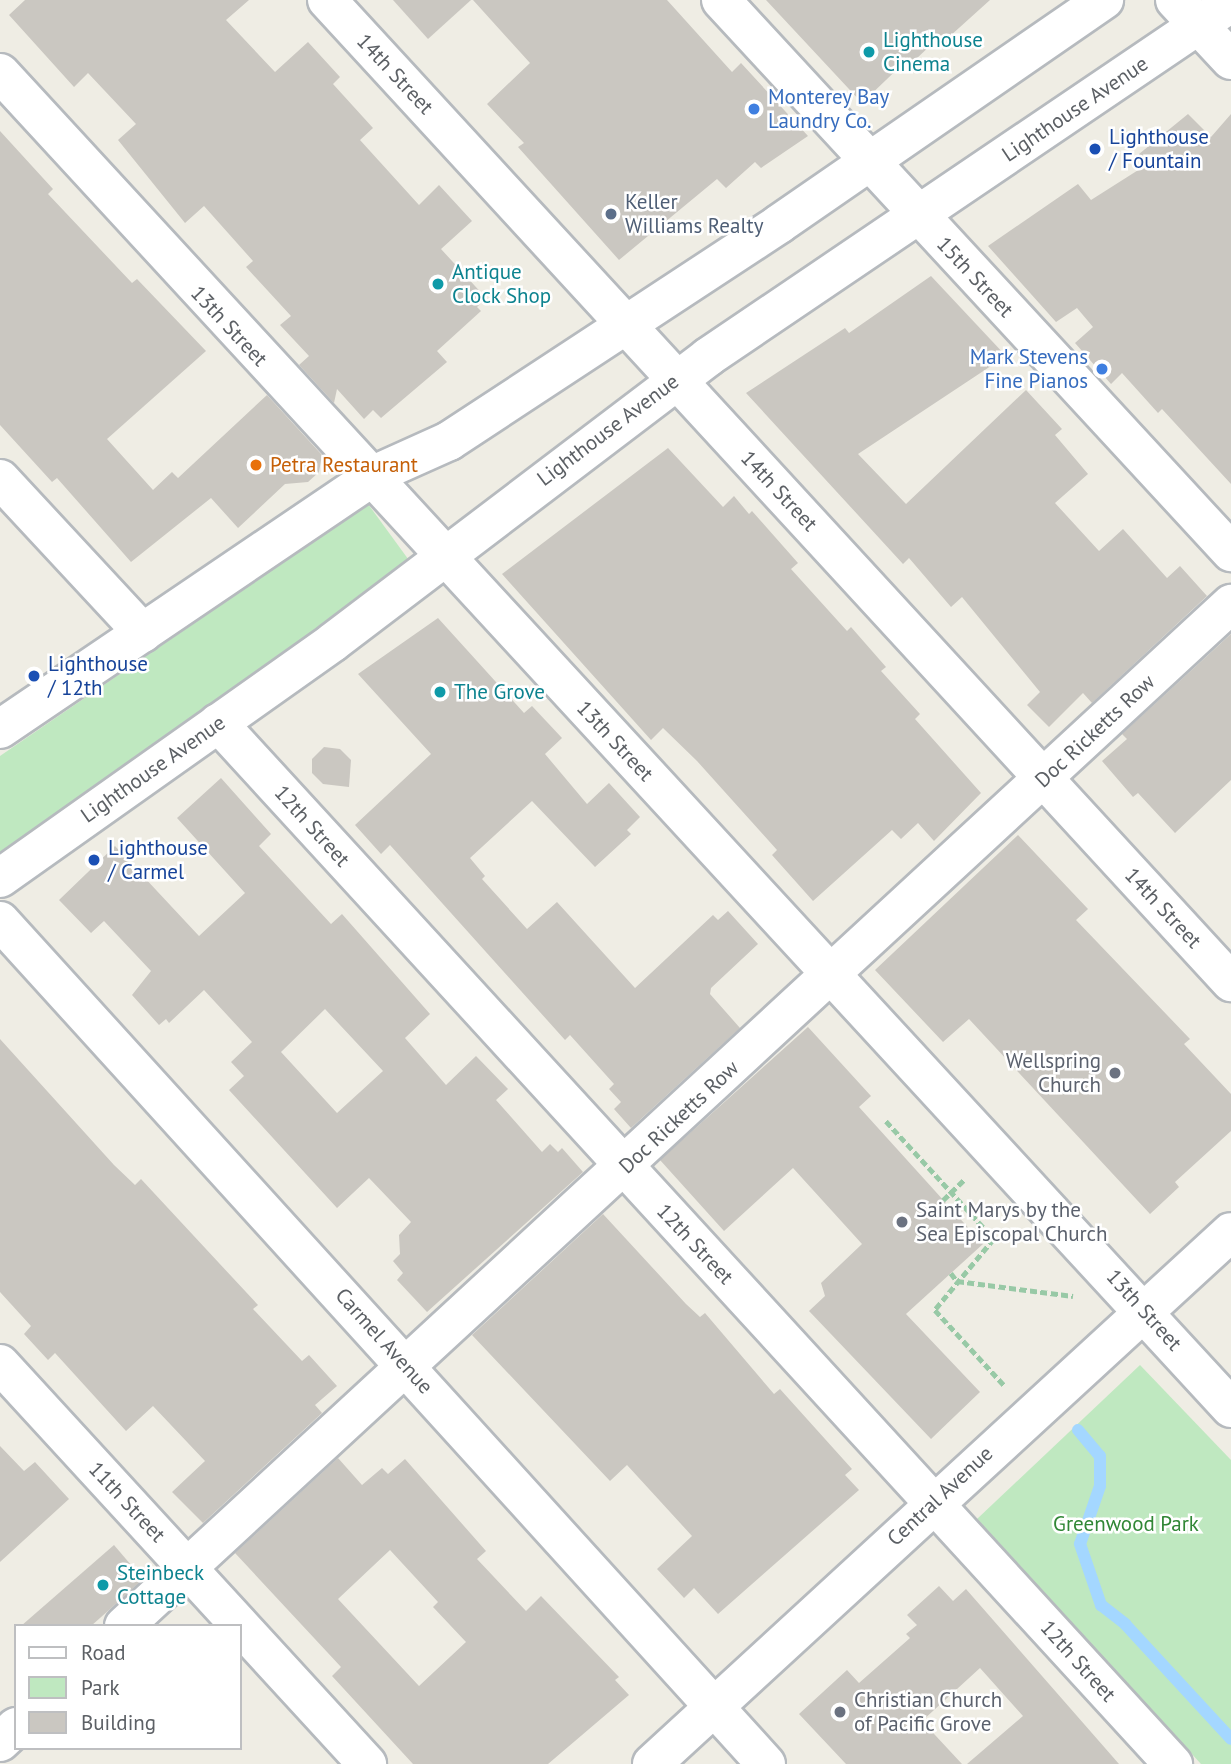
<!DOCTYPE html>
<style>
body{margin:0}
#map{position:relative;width:1231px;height:1764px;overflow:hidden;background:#efede4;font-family:"PT Sans",sans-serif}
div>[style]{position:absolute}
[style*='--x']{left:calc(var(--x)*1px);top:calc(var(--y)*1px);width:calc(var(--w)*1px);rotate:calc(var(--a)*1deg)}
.green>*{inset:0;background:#bfe8c0}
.stream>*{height:12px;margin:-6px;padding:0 6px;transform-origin:6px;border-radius:6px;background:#a4d7ff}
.building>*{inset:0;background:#cac7c1}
.path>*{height:4.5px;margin-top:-2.25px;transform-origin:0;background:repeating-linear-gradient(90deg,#98c9a6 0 7px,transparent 0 10.5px)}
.roads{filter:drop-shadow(2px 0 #b6babe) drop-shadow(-2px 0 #b6babe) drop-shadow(0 2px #b6babe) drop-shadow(0 -2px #b6babe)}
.minor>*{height:38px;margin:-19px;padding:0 19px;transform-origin:19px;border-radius:19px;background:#fff}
.tertiary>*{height:38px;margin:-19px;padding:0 19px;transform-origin:19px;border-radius:19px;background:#fff}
.secondary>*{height:38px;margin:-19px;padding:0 19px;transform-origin:19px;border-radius:19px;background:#fff}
.dots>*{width:19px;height:19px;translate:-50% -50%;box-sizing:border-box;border:4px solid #fff;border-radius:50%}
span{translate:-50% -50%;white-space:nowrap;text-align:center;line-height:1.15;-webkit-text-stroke:5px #fff;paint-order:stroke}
.culture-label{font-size:21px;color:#0d838f}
.left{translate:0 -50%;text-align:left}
.street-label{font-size:21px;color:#5c6065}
.shop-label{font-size:21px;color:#366cbe}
.right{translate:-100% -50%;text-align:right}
.transit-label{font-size:21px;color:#164399}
.service-label{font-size:21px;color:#4e5e75}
.food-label{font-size:21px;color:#c56008}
.worship-label{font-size:21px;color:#5b616d}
.park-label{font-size:21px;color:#318736}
.legend{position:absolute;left:14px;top:1624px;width:228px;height:126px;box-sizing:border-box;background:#fff;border:2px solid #bebfc1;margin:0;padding:9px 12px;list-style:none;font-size:21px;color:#5c6065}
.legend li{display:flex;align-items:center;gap:14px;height:35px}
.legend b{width:35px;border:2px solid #bebfc1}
</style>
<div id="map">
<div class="green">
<div style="clip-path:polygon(368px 504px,411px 563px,0 854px,0 756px)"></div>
<div style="clip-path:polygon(1140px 1365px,1231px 1460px,1231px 1764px,1201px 1764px,977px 1519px)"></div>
</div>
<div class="stream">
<div style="--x:1078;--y:1430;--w:34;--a:50"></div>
<div style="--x:1100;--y:1456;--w:30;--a:90"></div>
<div style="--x:1100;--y:1486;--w:61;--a:109"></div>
<div style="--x:1080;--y:1544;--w:65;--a:71"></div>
<div style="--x:1101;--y:1605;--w:31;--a:38"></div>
<div style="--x:1125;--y:1624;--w:156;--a:47.3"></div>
</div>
<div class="building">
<div style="clip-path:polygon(25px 0,249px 0,226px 20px,275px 72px,308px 42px,340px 77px,333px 84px,373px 128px,360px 140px,419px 205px,439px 185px,472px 221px,441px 249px,486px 298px,477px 307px,481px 311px,437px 351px,447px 362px,381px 418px,373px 410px,364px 419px,337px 389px,334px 403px,299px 365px,309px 356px,280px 325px,291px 316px,246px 267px,253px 261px,204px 206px,185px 223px,118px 140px,136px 124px,88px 73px,74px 87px,9px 15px)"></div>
<div style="clip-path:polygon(393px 0,471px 0,428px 39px)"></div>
<div style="clip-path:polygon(473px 0,667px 0,732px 72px,741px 63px,808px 136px,761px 168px,755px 162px,726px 188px,717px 179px,619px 260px,518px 147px,524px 143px,487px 104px,530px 63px)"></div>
<div style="clip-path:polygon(766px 0,990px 0,939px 46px,934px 42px,914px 61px,910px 57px,862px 103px)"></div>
<div style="clip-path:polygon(1188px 114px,1211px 137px,1231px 114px,1231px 484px,1162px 409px,1158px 413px,1122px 373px,1111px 384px,1075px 343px,1093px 327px,1077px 308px,1056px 322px,988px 246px,1078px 184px,1091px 200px,1143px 167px,1139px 154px)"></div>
<div style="clip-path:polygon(0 131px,53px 189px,48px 194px,132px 283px,137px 279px,206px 351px,107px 439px,153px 490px,172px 472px,178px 478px,267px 395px,322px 455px,319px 472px,308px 482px,285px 484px,238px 528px,211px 498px,131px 562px,57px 478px,52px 482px,0 425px)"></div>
<div style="clip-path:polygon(931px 276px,1006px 356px,858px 454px,906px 504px,1026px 390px,1062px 429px,1055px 435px,1088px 474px,1055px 503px,1099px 551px,1123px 529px,1167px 578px,1180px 566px,1207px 596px,1092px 703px,1083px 693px,1049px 727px,1027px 705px,1040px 692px,962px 597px,951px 607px,909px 558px,903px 564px,746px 393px,845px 328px,849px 333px)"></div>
<div style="clip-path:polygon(668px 448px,723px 507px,734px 496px,749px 514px,752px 511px,798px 563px,791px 569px,847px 631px,851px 627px,886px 667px,881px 671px,920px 714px,915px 719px,981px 793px,934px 841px,918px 823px,901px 839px,892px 830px,813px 901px,772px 855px,777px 850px,697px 761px,663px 728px,651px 740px,502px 574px)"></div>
<div style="clip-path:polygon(438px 618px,524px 713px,532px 706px,562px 738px,545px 754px,587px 804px,609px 783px,640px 817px,627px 830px,631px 834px,595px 867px,532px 801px,470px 858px,485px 876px,482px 879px,527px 929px,557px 902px,635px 988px,713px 915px,718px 920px,728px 911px,758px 944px,711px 988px,710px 994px,740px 1028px,631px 1128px,614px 1109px,621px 1102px,609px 1089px,614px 1084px,570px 1035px,565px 1040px,390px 845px,381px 854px,355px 825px,431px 754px,358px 674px)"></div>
<div style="clip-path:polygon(1231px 634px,1231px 780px,1175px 833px,1138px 793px,1133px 797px,1102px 761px,1127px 739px,1122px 734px)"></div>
<div style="clip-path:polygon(324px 747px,340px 749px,351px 760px,349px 787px,323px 784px,312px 773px,312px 759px)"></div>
<div style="clip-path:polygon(evenodd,221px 778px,271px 834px,259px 846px,331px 924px,342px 914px,430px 1014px,405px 1038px,446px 1085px,476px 1056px,508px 1089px,496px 1100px,542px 1152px,550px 1144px,558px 1152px,562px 1148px,583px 1172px,427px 1312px,397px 1280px,403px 1273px,393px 1261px,400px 1254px,399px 1235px,411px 1222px,369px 1178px,337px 1208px,229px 1090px,244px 1076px,231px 1062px,252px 1042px,204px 990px,169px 1023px,166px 1019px,159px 1025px,132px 995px,151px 971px,104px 921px,91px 933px,59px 900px,115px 846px,199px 936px,245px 893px,177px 818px,221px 778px,325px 1009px,383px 1071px,337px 1113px,281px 1052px,325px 1009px)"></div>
<div style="clip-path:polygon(1018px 835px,1088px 909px,1076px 920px,1190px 1039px,1184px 1044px,1231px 1094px,1231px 1131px,1175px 1182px,1179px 1187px,1150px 1214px,969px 1019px,943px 1042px,875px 970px)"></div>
<div style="clip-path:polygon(808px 1027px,871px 1096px,859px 1107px,983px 1244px,906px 1314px,980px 1392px,931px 1439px,809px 1311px,825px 1296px,821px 1283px,862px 1244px,793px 1168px,724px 1231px,660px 1160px)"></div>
<div style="clip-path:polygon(0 1039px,114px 1165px,135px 1185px,141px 1179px,258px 1305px,253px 1309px,302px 1361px,309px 1355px,337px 1386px,315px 1405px,322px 1413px,203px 1523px,172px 1492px,205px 1461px,153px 1406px,126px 1431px,55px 1353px,48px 1360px,24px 1334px,31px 1326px,0 1292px)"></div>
<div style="clip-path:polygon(603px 1214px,686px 1304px,700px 1317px,705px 1313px,774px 1394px,780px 1389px,852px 1469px,845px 1475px,859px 1490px,718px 1614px,694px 1588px,684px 1598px,657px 1569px,692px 1536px,627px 1465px,610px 1481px,472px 1335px)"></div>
<div style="clip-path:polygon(0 1446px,24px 1471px,35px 1462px,69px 1499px,0 1562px)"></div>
<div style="clip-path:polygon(evenodd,338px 1458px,362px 1485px,382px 1468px,388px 1474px,405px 1459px,486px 1551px,477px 1559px,526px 1611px,541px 1596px,619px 1677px,615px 1680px,629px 1695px,548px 1764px,413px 1764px,332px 1676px,341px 1667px,235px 1553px,338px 1458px,390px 1550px,438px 1602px,433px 1607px,466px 1642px,419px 1686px,338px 1599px,390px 1550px)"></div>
<div style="clip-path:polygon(114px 1545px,143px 1579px,109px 1610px,91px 1626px,21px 1626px)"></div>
<div style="clip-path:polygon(939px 1586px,953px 1601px,966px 1589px,1119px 1764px,967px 1764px,1023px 1716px,980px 1668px,922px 1721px,962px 1764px,846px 1764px,799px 1714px,847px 1670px,859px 1683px,910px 1638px,906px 1634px,917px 1625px,907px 1615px)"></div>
</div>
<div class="path">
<div style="--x:886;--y:1121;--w:160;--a:47.5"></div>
<div style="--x:994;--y:1239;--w:92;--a:129.7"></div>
<div style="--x:935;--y:1310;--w:102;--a:47.4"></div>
<div style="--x:943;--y:1200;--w:30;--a:-44"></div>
<div style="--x:951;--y:1273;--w:10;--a:53"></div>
<div style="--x:957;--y:1281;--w:117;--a:7.4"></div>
</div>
<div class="roads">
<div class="minor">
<div style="--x:327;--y:0;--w:1335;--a:47.37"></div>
<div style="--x:721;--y:0;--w:752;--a:47.26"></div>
<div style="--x:1175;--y:0;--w:82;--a:47"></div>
<div style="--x:0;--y:73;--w:1816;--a:47.32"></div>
<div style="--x:0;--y:479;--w:210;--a:47.1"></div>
<div style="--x:218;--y:723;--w:1413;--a:47.47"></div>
<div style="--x:0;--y:921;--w:1139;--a:47.74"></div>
<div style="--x:0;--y:1364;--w:543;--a:47.46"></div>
<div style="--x:124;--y:1626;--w:1507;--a:-42.71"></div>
<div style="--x:0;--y:1742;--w:22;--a:-43"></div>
</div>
<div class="tertiary">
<div style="--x:652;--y:1764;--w:786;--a:-42.58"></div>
</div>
<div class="secondary">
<div style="--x:0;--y:729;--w:459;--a:-34.1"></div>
<div style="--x:380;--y:472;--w:76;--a:-24.2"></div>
<div style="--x:449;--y:441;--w:395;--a:-33.3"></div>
<div style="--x:779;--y:224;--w:395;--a:-34.6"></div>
<div style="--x:0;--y:878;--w:408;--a:-35.3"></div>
<div style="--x:333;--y:642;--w:471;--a:-37.2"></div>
<div style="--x:708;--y:357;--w:632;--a:-34.09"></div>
</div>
</div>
<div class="dots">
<div style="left:869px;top:52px;background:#0f9aa8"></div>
<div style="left:754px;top:109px;background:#3f7fe0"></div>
<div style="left:1095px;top:149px;background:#1a4fb4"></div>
<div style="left:611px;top:214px;background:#5c6f8a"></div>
<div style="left:438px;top:284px;background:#0f9aa8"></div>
<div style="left:1102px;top:369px;background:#3f7fe0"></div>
<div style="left:256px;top:465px;background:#e8710a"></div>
<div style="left:34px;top:676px;background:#1a4fb4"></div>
<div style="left:440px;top:692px;background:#0f9aa8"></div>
<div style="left:94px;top:860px;background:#1a4fb4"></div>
<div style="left:1115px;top:1073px;background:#6b7280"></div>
<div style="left:902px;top:1222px;background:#6b7280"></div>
<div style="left:103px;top:1585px;background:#0f9aa8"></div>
<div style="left:840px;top:1712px;background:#6b7280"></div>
</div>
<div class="culture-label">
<span class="left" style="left:883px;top:52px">Lighthouse<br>Cinema</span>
<span class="left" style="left:452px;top:284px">Antique<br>Clock Shop</span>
<span class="left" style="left:454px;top:692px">The Grove</span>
<span class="left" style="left:117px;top:1585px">Steinbeck<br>Cottage</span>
</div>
<div class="street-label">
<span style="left:395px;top:74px;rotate:47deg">14th Street</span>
<span style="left:1075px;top:109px;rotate:-34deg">Lighthouse Avenue</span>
<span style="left:975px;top:277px;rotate:47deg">15th Street</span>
<span style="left:229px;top:326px;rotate:47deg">13th Street</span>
<span style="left:608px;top:430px;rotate:-37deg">Lighthouse Avenue</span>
<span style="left:779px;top:491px;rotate:47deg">14th Street</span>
<span style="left:1095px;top:731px;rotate:-43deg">Doc Ricketts Row</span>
<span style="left:615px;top:741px;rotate:47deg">13th Street</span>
<span style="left:153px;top:769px;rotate:-35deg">Lighthouse Avenue</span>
<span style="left:312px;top:826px;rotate:48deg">12th Street</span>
<span style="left:1163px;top:908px;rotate:47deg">14th Street</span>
<span style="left:679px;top:1117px;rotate:-43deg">Doc Ricketts Row</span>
<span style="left:695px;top:1244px;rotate:47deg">12th Street</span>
<span style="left:1144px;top:1310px;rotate:48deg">13th Street</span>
<span style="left:384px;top:1341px;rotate:48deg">Carmel Avenue</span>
<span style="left:940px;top:1496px;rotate:-43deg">Central Avenue</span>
<span style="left:127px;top:1502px;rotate:47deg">11th Street</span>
<span style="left:1078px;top:1661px;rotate:48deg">12th Street</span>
</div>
<div class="shop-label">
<span class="left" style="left:768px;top:109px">Monterey Bay<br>Laundry Co.</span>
<span class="right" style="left:1088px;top:369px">Mark Stevens<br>Fine Pianos</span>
</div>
<div class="transit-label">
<span class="left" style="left:1109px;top:149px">Lighthouse<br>/ Fountain</span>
<span class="left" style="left:48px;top:676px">Lighthouse<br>/ 12th</span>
<span class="left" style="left:108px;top:860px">Lighthouse<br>/ Carmel</span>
</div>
<div class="service-label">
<span class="left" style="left:625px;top:214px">Keller<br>Williams Realty</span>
</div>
<div class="food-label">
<span class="left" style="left:270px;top:465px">Petra Restaurant</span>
</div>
<div class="worship-label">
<span class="right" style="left:1101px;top:1073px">Wellspring<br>Church</span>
<span class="left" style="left:916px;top:1222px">Saint Marys by the<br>Sea Episcopal Church</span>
<span class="left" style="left:854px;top:1712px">Christian Church<br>of Pacific Grove</span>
</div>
<div class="park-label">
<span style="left:1126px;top:1524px">Greenwood Park</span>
</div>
<ul class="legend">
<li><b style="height:9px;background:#fff"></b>Road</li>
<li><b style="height:19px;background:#bfe8c0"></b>Park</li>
<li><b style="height:19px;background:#cac7c1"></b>Building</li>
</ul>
</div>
